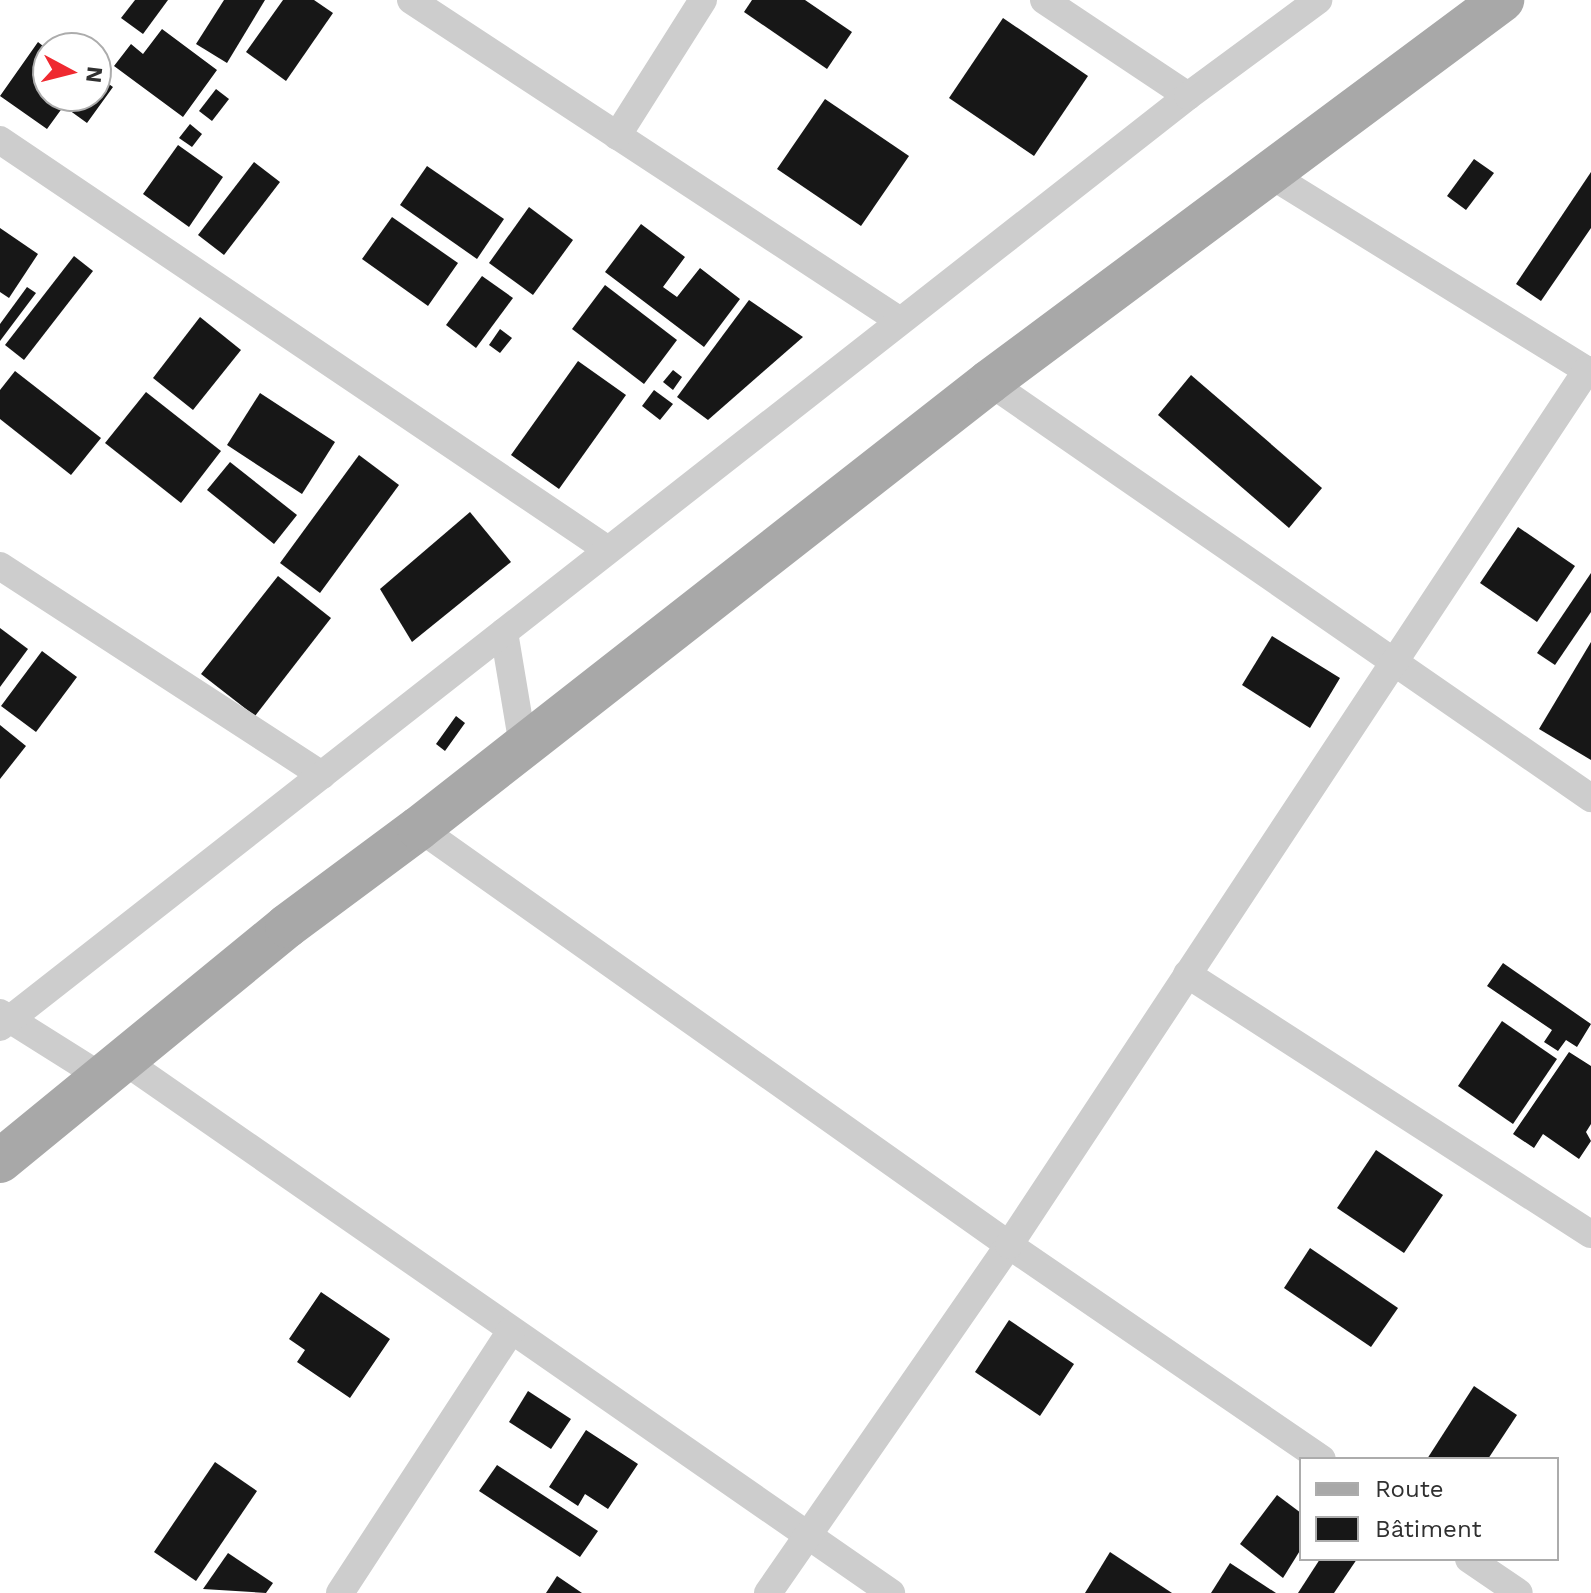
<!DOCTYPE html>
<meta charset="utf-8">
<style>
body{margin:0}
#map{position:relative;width:1591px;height:1593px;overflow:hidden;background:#fff;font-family:"Work Sans",sans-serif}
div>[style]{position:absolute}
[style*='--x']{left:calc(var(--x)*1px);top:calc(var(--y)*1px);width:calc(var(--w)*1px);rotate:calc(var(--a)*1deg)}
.building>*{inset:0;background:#171717}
.minor>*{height:28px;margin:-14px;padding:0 14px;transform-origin:14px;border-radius:14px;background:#cdcdcd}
.primary>*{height:44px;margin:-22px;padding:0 22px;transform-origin:22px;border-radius:22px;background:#a8a8a8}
span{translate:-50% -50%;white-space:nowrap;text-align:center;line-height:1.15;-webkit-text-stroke:8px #fff;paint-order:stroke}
.legend{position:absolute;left:1299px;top:1457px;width:260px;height:104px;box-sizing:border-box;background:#fff;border:2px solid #acacac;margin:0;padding:10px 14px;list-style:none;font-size:24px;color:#303030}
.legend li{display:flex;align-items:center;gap:16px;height:40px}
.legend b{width:40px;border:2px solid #acacac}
.north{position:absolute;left:32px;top:32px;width:80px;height:80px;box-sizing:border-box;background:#fff;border:2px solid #acacac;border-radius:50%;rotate:97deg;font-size:22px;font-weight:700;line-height:32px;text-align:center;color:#303030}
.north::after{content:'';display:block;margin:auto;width:28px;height:36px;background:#ef2930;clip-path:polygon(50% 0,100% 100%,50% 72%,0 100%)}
</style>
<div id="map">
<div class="building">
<div style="clip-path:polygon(135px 0,168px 0,143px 34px,121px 18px)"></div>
<div style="clip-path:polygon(224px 0,265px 0,227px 63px,196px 44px)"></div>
<div style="clip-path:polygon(283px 0,314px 0,333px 13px,286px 81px,246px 52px)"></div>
<div style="clip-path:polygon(752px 0,805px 0,852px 32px,827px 69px,744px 12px)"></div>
<div style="clip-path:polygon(1003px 18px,1088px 76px,1034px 156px,949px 98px)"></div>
<div style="clip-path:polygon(162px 29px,217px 70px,183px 117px,114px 66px,131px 44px,143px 54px)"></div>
<div style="clip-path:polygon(38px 42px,48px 50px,48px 96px,71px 96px,47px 129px,0 96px)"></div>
<div style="clip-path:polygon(96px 75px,113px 87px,87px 123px,69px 110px,79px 96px,96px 96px)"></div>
<div style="clip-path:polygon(216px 89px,229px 99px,212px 121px,199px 111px)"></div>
<div style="clip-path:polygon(825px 99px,909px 156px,861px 226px,777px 169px)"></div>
<div style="clip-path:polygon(190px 124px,202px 134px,192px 147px,179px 138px)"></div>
<div style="clip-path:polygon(178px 145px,223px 177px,189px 227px,143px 194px)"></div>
<div style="clip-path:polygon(1474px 159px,1494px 173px,1466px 210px,1447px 196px)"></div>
<div style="clip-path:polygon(254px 162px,280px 182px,224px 255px,198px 235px)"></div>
<div style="clip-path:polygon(427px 166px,504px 219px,477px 259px,400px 205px)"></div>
<div style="clip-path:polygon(1591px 172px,1591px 228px,1541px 301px,1516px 284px)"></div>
<div style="clip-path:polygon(529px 207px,573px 240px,533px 295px,489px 263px)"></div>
<div style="clip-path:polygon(392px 217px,458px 263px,428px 306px,362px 259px)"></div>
<div style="clip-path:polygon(641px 224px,685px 257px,663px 287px,677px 297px,700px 268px,740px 299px,704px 347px,605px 272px)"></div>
<div style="clip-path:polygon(0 228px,38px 254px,9px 298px,0 292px)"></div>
<div style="clip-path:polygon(74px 256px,93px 271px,24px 360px,5px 345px)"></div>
<div style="clip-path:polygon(482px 276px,513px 298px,476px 348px,446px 325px)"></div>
<div style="clip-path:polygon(605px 285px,677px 340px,644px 384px,572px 329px)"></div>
<div style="clip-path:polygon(27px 287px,36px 293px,0 341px,0 324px)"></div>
<div style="clip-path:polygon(749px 300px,803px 337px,708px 420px,677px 397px)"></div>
<div style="clip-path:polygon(200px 317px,241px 350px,193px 410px,153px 378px)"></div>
<div style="clip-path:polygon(500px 329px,512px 338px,500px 353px,489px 345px)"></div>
<div style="clip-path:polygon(578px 361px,626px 395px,559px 489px,511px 455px)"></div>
<div style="clip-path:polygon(673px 370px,682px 377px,673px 390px,663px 382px)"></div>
<div style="clip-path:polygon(15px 371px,101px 438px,71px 475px,0 419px,0 390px)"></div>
<div style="clip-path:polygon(1191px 375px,1322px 488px,1289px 528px,1158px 415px)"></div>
<div style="clip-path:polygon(654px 390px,673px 404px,660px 420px,642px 406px)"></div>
<div style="clip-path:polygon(146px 392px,221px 451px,181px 503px,105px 443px)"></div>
<div style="clip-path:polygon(260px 393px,335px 442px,302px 494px,227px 445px)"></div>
<div style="clip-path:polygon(359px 455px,399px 485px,320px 593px,280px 563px)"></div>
<div style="clip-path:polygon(230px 462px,297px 515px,274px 544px,207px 490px)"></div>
<div style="clip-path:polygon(470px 512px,511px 562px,412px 642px,380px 589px)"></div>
<div style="clip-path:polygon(1518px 527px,1575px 566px,1537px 622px,1480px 583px)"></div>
<div style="clip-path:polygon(1591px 573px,1591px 612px,1555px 665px,1537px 653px)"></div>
<div style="clip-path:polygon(278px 576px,331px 618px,255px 716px,201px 674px)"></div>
<div style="clip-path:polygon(0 628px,28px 649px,0 687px)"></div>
<div style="clip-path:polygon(1272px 636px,1340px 678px,1310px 728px,1242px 685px)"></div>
<div style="clip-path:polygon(1591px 642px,1591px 760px,1539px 729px)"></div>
<div style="clip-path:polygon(42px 651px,77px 677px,36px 732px,1px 706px)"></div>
<div style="clip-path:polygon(456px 716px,465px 723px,445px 751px,436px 744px)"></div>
<div style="clip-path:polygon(0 725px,26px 746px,0 779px)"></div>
<div style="clip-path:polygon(1503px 963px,1591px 1024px,1577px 1047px,1566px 1040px,1558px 1051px,1544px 1042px,1552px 1030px,1487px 986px)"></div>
<div style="clip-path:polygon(1502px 1021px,1557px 1059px,1513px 1124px,1458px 1086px)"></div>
<div style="clip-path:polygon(1569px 1052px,1591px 1066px,1591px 1124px,1586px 1132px,1591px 1141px,1579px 1159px,1543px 1134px,1534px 1148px,1513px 1134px)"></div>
<div style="clip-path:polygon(1376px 1150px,1443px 1195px,1404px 1253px,1337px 1208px)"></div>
<div style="clip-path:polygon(1310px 1248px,1398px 1308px,1371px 1347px,1284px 1288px)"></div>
<div style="clip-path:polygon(321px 1292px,390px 1339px,350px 1398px,297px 1362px,305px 1350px,289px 1339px)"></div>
<div style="clip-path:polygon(1009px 1320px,1074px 1364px,1040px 1416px,975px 1372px)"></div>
<div style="clip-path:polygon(1474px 1386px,1517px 1415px,1488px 1459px,1427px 1459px)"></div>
<div style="clip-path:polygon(528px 1391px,571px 1419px,551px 1449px,509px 1422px)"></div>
<div style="clip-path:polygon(586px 1430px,638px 1464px,608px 1509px,585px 1494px,578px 1506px,549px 1487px)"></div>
<div style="clip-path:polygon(215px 1462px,257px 1491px,196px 1581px,154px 1552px)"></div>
<div style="clip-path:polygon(497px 1465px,598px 1531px,580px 1557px,479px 1491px)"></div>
<div style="clip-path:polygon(1277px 1495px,1301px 1513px,1301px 1549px,1283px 1578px,1240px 1544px)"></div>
<div style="clip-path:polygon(1110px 1552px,1172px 1593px,1085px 1593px)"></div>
<div style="clip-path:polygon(228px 1553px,273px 1583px,266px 1593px,203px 1589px)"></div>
<div style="clip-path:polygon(1320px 1559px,1357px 1559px,1334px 1593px,1298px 1593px)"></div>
<div style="clip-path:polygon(1230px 1563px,1276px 1593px,1211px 1593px)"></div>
<div style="clip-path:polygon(557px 1576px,582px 1593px,546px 1593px)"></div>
</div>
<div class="minor">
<div style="--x:411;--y:0;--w:585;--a:33.28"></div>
<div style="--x:1044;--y:0;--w:173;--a:33.7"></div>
<div style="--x:617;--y:136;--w:161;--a:-57.7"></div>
<div style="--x:0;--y:140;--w:733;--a:33.99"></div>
<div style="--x:1269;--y:174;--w:379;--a:31.7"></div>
<div style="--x:989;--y:382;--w:732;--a:34.65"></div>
<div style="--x:0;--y:566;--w:384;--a:33"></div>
<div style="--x:504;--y:632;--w:115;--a:80.5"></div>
<div style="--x:419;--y:828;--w:722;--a:35.25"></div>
<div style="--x:1009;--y:1245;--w:379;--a:34.4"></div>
<div style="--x:1187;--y:974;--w:480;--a:32.8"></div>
<div style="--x:0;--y:1013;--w:120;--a:32.1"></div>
<div style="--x:0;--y:1027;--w:1509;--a:-38.08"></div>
<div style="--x:1188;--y:96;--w:162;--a:-36.4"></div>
<div style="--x:123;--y:1060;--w:935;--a:34.76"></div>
<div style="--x:1469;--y:1559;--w:60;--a:34.2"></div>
<div style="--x:340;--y:1593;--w:313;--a:-56.9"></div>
<div style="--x:768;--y:1593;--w:423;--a:-55.3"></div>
<div style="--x:1009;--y:1245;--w:1049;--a:-56.55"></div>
</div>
<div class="primary">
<div style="--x:0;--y:1161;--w:371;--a:-39.3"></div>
<div style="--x:287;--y:926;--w:164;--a:-36.6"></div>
<div style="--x:419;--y:828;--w:724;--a:-38.04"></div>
<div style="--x:989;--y:382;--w:640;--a:-36.67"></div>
</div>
<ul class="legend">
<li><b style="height:10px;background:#a8a8a8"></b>Route</li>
<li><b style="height:22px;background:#171717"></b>Bâtiment</li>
</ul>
<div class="north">N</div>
</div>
